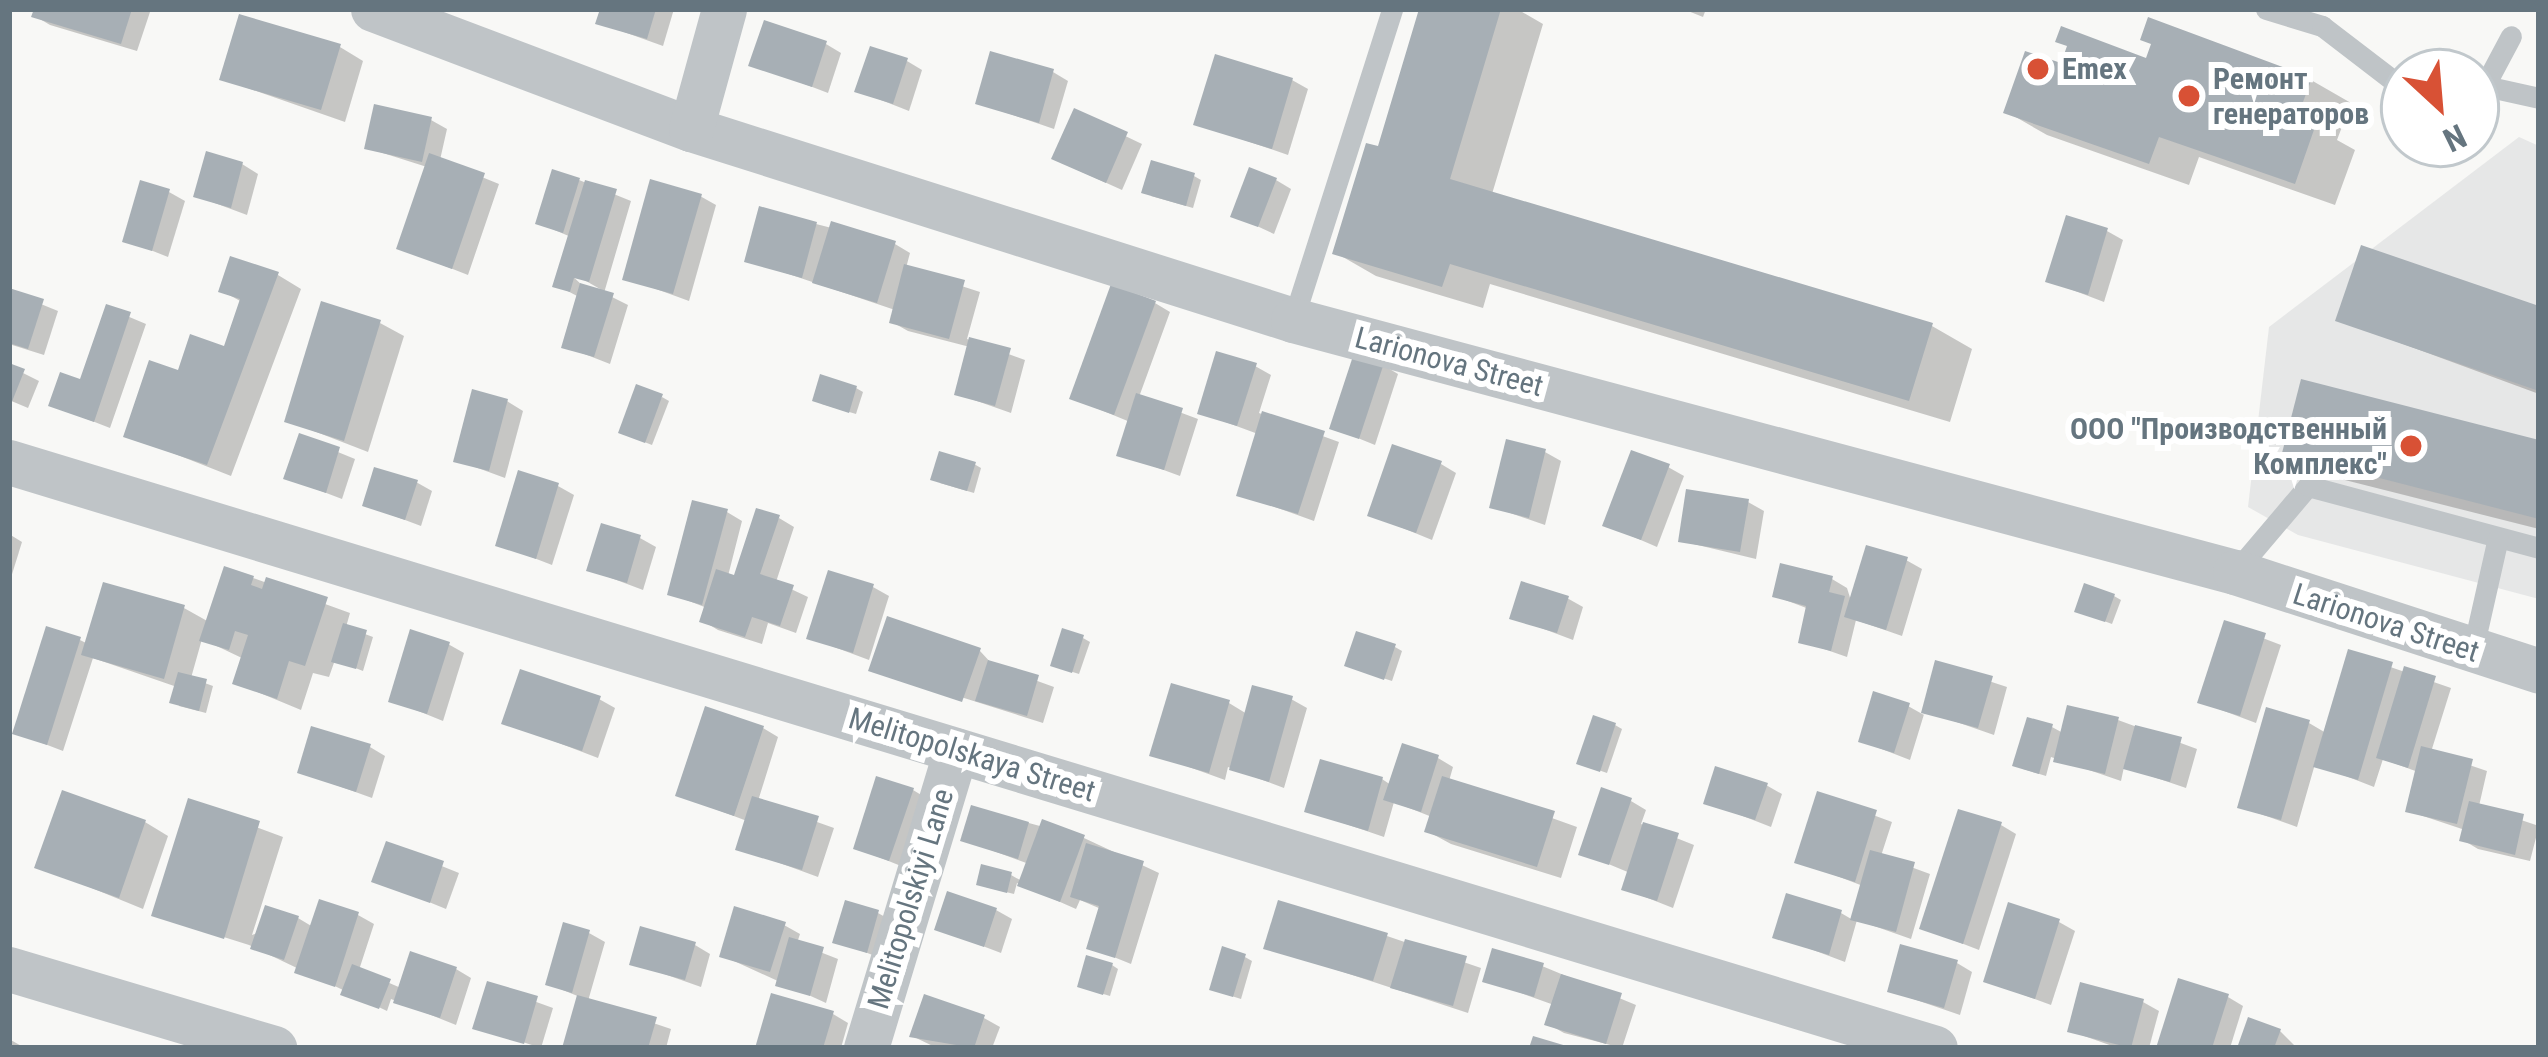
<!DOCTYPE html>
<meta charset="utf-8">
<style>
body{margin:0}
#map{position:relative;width:2548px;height:1057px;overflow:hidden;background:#f8f8f6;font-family:"Roboto Condensed",sans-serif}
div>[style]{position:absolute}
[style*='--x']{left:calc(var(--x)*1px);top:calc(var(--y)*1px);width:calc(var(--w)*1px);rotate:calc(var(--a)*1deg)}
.built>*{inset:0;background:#e6e7e7}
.shadow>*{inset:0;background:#0003}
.building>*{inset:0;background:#a7afb5}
.lane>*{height:21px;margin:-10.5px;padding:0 10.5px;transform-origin:10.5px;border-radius:10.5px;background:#bfc4c7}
.street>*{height:45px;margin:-22.5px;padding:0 22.5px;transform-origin:22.5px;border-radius:22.5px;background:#bfc4c7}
.dots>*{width:33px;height:33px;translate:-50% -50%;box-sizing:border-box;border:6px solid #fff;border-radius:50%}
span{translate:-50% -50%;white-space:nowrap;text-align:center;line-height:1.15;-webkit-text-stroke:12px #fff;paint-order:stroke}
.poi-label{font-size:30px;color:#65757f;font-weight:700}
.left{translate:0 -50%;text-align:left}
.right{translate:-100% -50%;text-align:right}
.street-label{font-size:30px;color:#65757f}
.frame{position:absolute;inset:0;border:12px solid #65757f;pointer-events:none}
.north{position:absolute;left:2380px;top:48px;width:120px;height:120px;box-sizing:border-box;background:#fff;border:3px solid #c1c8cc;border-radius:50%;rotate:154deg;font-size:33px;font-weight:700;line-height:48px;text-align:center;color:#65757f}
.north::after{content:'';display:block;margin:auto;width:42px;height:54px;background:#d85135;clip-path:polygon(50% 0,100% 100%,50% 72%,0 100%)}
</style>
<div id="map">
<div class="built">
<div style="clip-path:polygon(2519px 137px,2539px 146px,2539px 599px,2298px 535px,2248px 507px,2269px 327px)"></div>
</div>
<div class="shadow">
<div style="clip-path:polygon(37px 9px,151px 9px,137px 51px,50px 25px,35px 16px)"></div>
<div style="clip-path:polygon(603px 9px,674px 9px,663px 46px,599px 23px)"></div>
<div style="clip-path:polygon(1422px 9px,1517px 9px,1543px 24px,1492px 194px,1932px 326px,1972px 349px,1950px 422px,1490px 284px,1483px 308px,1376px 276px,1336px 253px,1380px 150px)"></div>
<div style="clip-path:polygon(1683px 9px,1706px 9px,1703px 17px)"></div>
<div style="clip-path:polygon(826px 44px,841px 53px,828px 93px,752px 64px)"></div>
<div style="clip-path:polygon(2154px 45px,2311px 80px,2351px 103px,2337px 140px,2355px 150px,2335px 205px,2199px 157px,2189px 185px,2047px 135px,2007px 112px,2062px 67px,2148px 62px)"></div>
<div style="clip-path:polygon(340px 47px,363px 61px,345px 122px,222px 79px)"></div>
<div style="clip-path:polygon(907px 61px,922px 70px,909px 111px,858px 91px)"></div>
<div style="clip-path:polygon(1053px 72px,1068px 81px,1054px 129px,978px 103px)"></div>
<div style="clip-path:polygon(1292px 80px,1308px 89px,1288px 155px,1197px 124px)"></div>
<div style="clip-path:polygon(1075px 112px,1142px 144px,1122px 190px,1071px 167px)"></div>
<div style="clip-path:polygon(431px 120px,447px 129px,440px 160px,499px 184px,468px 275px,399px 248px,427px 167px,367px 148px)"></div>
<div style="clip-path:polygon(242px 164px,258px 174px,247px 215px,196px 196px)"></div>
<div style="clip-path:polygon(1194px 176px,1201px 180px,1193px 208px,1151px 196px)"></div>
<div style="clip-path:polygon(evenodd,579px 180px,631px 201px,604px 293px,628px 305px,610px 364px,564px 346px,579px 297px,556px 285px,571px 237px,538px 223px,579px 180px,565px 269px,600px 289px,584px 287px,565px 269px)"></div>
<div style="clip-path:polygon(1276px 180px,1291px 189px,1274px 234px,1233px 215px)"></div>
<div style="clip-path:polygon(169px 192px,185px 201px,168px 257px,125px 240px)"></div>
<div style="clip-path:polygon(700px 196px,716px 205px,689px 301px,626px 278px)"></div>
<div style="clip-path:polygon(816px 224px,895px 244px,910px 253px,906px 268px,980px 292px,967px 339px,1025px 360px,1011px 413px,957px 394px,970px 347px,908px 331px,892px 322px,895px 310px,747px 260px)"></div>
<div style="clip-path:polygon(2107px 231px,2123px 240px,2104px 302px,2049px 281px)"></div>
<div style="clip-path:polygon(278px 275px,301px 289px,231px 476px,127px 435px,180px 374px,226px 349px,242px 302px,222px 291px)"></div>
<div style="clip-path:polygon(9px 291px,58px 311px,44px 355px,9px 344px)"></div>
<div style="clip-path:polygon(1155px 303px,1170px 312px,1139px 397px,1198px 419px,1180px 476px,1120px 454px,1130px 422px,1072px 398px)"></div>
<div style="clip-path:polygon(108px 308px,146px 324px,110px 428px,51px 405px,82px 382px)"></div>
<div style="clip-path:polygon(2539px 309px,2539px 394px,2338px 320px)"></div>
<div style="clip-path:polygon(380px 323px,404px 336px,368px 452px,288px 421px)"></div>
<div style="clip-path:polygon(1383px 365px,1398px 374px,1375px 445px,1333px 428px)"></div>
<div style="clip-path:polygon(9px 366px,39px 381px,28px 408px,9px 400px)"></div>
<div style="clip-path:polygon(1255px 366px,1271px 375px,1259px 413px,1339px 442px,1314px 521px,1239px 494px,1258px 434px,1201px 413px)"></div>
<div style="clip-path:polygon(856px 388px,863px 392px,856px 414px,822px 404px)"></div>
<div style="clip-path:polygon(662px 397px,669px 401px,652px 445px,629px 436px)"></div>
<div style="clip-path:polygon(507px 401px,523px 411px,505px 478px,456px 460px)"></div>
<div style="clip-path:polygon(301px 437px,355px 459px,342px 499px,287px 478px)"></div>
<div style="clip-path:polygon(2539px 443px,2539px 529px,2325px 475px,2285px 452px)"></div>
<div style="clip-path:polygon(1545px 452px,1561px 461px,1545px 525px,1493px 507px)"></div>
<div style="clip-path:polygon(974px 464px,981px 468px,974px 493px,940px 483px)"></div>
<div style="clip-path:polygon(1441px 464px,1456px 473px,1432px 540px,1371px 515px)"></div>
<div style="clip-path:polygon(1668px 467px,1684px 476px,1657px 547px,1606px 525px)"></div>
<div style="clip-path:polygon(416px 482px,432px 491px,421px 526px,365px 505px)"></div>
<div style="clip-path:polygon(558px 486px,574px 495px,552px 565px,498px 544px)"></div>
<div style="clip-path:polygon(1748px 502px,1764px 511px,1756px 559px,1681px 541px)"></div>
<div style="clip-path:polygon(727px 512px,742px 521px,728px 576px,736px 579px,779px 518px,794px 527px,776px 582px,808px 597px,796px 633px,768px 623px,762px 644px,718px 630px,703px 621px,707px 608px,671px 594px)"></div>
<div style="clip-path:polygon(9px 534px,22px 542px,9px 584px)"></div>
<div style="clip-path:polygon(640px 538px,656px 547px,643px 590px,590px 570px)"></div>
<div style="clip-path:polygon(1906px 560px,1922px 569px,1902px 636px,1856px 620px,1847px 657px,1801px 641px,1809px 609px,1775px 596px,1832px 579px,1847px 588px,1852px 604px)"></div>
<div style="clip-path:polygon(253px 578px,350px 613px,346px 627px,373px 637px,363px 671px,335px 660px,329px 677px,313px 673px,301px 710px,236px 683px,244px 659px,202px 639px,191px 678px,213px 686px,206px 713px,179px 706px,177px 687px,93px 658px,63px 751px,16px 733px,80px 640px,88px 644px,184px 608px,209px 622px)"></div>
<div style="clip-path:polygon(873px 587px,889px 596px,869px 660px,810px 638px)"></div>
<div style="clip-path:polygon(2114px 596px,2121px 600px,2112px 624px,2085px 614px)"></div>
<div style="clip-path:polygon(1567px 598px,1583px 607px,1573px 640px,1512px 617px)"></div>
<div style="clip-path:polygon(2226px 624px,2281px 645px,2256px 723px,2200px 702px)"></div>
<div style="clip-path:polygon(1083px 638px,1090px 642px,1079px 674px,1060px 668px)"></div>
<div style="clip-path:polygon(448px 644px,464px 653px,443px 721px,391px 700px)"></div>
<div style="clip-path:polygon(1395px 647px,1402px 651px,1392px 681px,1355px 669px)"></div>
<div style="clip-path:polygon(980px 651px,993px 665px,1054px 687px,1043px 723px,872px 669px)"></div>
<div style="clip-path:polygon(2350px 653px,2451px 688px,2431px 752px,2487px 771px,2479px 806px,2539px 826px,2530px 861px,2478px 849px,2463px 840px,2465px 830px,2408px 811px,2418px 772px,2383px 759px,2374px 787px,2315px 764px,2297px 827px,2241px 807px,2309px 723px,2326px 733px)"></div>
<div style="clip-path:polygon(1937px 664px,2007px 687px,1994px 735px,1925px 711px,1910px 760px,1861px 741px,1908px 706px,1924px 715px)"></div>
<div style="clip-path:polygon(599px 699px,615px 708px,598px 758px,504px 722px)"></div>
<div style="clip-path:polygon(1291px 699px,1307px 708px,1284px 788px,1228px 767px,1225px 780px,1153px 754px,1229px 703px,1247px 714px)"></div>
<div style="clip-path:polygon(2118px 720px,2197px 749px,2186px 788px,2124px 767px,2121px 781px,2051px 757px,2046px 776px,2023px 769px,2052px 727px,2063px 733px)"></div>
<div style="clip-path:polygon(1615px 725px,1622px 729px,1607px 773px,1587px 766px)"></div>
<div style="clip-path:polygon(763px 728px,778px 737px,758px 801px,834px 828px,818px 877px,739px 848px,747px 821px,678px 795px)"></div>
<div style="clip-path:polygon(370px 747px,385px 756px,372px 798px,300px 772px)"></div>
<div style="clip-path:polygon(1438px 758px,1453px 767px,1449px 781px,1577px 827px,1561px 878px,1451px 844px,1427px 831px,1432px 817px,1394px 802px,1384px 837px,1308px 811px,1382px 779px,1391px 785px)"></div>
<div style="clip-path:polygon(1766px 785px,1782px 794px,1771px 827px,1707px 802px)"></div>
<div style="clip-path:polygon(913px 790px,928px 799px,906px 868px,856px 848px)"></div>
<div style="clip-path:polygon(1819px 795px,1892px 822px,1881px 856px,1930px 874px,1911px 939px,1857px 920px,1845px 962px,1776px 936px,1841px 913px,1853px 920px,1863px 886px,1798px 861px)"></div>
<div style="clip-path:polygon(1631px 801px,1646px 810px,1641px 824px,1694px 845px,1673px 908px,1625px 889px,1630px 873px,1582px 853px)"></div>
<div style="clip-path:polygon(189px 802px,283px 837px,252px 935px,298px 918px,313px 927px,321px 903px,358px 915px,374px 924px,359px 970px,401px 988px,456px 969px,471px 978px,456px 1025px,391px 999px,387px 1011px,249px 945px,154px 915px)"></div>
<div style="clip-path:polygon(973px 808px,1084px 838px,1159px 873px,1131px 964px,1089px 947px,1101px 909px,1080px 900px,1076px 909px,1017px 883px,1014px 894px,986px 887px,1011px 875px,1020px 880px,1029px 864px,964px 840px)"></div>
<div style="clip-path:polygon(145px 822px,168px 836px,143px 909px,38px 866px)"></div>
<div style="clip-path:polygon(2001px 825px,2016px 834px,1979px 950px,1922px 928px)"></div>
<div style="clip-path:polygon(387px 844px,459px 873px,446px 909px,375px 880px)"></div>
<div style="clip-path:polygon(996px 910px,1012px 919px,1001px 953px,938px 929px)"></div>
<div style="clip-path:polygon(878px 913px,894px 922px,883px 959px,836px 941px)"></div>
<div style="clip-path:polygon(2059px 922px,2075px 931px,2051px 1005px,1987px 981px)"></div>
<div style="clip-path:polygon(784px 925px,800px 934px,797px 943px,838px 959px,826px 1003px,723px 956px)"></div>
<div style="clip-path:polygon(589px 933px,605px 942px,588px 1001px,671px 1029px,666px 1048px,565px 1048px,580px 997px,548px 984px)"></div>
<div style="clip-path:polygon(1387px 936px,1481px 968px,1468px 1013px,1267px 947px)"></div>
<div style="clip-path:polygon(695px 945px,710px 954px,701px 987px,633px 963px)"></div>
<div style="clip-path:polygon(1245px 957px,1252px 961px,1241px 999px,1219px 992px)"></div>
<div style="clip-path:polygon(1957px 963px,1972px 972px,1960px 1015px,1890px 991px)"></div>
<div style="clip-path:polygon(1112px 965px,1118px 969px,1110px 996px,1087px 989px)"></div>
<div style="clip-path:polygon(1542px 966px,1636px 1005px,1622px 1048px,1564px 1033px,1548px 1024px,1554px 1005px,1485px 980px)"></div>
<div style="clip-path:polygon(489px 985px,553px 1008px,541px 1048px,476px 1027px)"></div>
<div style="clip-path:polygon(2228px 997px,2243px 1006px,2230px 1048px,2159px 1048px)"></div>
<div style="clip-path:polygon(2143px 1002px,2159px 1011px,2149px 1048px,2118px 1048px,2070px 1031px)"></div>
<div style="clip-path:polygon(833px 1014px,848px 1023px,841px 1048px,762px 1048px)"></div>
<div style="clip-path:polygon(984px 1018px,1000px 1027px,992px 1048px,937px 1048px,912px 1036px)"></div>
<div style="clip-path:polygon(2280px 1031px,2297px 1048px,2240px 1048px)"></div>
<div style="clip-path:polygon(9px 1039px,25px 1048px,9px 1048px)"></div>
</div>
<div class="building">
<div style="clip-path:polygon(34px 9px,132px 9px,121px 44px,31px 17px)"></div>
<div style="clip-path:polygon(600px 9px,656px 9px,647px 39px,595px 24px)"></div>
<div style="clip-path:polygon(1419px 9px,1501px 9px,1450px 179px,1933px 323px,1909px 401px,1450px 264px,1442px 287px,1332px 254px,1366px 143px,1378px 146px)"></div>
<div style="clip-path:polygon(239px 14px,341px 44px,321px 110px,219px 80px)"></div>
<div style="clip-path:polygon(2148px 17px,2312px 78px,2297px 118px,2316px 124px,2295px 184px,2159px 137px,2149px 164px,2003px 113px,2025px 51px,2061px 63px,2067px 46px,2055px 42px,2061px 26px,2146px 58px,2151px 44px,2140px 40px)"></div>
<div style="clip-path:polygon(764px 20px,827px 41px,812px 87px,748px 66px)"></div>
<div style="clip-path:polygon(870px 46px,908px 58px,893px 104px,854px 92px)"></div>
<div style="clip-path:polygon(990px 51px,1054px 69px,1039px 123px,975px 104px)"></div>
<div style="clip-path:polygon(1215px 54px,1293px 78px,1272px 149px,1193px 125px)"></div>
<div style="clip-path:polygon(374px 104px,432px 117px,422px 162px,364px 149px)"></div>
<div style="clip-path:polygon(1074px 108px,1128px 132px,1106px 183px,1051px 159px)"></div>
<div style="clip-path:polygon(206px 151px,243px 162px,231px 208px,193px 197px)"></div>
<div style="clip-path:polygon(429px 153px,485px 173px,452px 269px,396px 249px)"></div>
<div style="clip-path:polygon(1151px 160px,1195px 173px,1186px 206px,1141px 193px)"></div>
<div style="clip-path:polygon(1249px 167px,1277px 178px,1258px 227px,1230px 217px)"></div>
<div style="clip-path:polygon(552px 169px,580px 178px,563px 233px,535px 224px)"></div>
<div style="clip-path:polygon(650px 179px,702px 194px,673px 294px,622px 280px)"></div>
<div style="clip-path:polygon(140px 180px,170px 189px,152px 251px,122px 242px)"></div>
<div style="clip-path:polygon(585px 180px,617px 189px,589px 282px,574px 278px,570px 292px,552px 287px)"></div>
<div style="clip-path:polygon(759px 206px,817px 222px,802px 278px,744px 262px)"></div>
<div style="clip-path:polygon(2066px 215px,2108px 228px,2088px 295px,2045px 282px)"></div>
<div style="clip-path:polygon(831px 221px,896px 241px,877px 303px,812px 283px)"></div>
<div style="clip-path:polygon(2361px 245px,2539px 306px,2539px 391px,2335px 321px)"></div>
<div style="clip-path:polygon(230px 256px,279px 272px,207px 465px,123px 437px,149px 360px,178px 370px,190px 334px,224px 346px,240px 299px,218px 292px)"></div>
<div style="clip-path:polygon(904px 264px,965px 280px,949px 339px,889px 323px)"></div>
<div style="clip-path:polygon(580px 283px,614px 293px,594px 357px,561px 348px)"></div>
<div style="clip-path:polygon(1111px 284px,1156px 301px,1114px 415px,1069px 399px)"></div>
<div style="clip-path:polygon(9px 288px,44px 299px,28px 349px,9px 343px)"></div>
<div style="clip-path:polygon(321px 301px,381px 320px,344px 441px,284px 422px)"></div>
<div style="clip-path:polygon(106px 304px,131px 312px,94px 422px,48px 406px,60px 372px,80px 379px)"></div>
<div style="clip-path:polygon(969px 337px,1011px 348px,995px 406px,954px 395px)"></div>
<div style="clip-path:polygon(1216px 351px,1257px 363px,1237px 426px,1197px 414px)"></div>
<div style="clip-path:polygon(1354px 353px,1384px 363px,1359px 439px,1329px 429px)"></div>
<div style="clip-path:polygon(9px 363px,25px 369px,9px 409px)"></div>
<div style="clip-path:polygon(820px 374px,857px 386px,849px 413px,812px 401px)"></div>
<div style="clip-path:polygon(2301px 379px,2539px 440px,2539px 519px,2282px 453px)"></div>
<div style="clip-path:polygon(636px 384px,663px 394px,645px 443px,618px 433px)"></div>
<div style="clip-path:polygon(472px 389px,508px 399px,489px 471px,453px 462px)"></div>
<div style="clip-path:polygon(1136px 393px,1183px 408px,1164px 470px,1116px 456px)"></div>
<div style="clip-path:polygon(1262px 411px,1325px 431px,1298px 514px,1236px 496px)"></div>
<div style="clip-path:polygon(299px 433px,340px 447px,326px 493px,283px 479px)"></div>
<div style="clip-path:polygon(1506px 439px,1546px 449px,1529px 518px,1489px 508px)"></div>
<div style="clip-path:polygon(1392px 444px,1442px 461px,1416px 533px,1367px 516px)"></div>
<div style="clip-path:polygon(1631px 450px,1670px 464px,1641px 540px,1602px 526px)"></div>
<div style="clip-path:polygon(939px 451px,976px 462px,967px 491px,930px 480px)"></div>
<div style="clip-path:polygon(374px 467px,418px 480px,405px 520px,362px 506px)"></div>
<div style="clip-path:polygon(518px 470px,559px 483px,536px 559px,495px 546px)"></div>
<div style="clip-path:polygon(1686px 489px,1749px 499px,1740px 552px,1678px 542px)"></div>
<div style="clip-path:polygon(692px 500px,728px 509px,702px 605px,667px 595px)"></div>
<div style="clip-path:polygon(756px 508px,780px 515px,760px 574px,794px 585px,780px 626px,752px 617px,745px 637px,699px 622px,716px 569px,734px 575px)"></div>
<div style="clip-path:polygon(601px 523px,641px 535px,627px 583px,586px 571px)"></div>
<div style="clip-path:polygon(1866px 545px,1908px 557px,1886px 630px,1844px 617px)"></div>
<div style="clip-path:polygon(1780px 563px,1833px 576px,1829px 592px,1845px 596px,1831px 651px,1798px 643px,1806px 606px,1772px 597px)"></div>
<div style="clip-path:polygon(224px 566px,254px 576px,251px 585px,262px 589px,266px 577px,328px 597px,305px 666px,289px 661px,277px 699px,232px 684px,248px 635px,235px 631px,229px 650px,199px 641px)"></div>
<div style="clip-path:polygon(828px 570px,874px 584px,853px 653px,806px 639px)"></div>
<div style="clip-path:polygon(1521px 581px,1569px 596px,1557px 633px,1509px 619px)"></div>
<div style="clip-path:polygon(103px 582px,185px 605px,164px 679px,81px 655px)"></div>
<div style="clip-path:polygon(2084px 583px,2115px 594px,2105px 622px,2074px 612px)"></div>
<div style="clip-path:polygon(887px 616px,981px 648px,962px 702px,868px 671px)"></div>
<div style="clip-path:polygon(2224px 620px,2266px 633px,2240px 716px,2197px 703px)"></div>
<div style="clip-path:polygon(343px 623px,367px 630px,356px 669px,331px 662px)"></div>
<div style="clip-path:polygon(46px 626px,81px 637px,47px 745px,12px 734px)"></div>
<div style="clip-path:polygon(1062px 628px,1084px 635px,1072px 673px,1050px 666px)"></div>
<div style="clip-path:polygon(410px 629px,450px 642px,427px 714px,388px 702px)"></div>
<div style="clip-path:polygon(1356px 631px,1396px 644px,1384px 680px,1344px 666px)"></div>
<div style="clip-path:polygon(2348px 649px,2393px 662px,2358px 780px,2313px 767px)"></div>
<div style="clip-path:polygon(988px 660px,1039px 675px,1027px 716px,975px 701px)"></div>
<div style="clip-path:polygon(1935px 660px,1993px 676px,1978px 728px,1921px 713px)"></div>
<div style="clip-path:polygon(2404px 666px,2436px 676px,2408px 768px,2376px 758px)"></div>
<div style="clip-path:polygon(520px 669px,601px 696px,582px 751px,501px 724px)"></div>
<div style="clip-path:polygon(178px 672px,207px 679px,199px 711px,169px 703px)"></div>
<div style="clip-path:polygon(1171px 683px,1230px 700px,1209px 773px,1149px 756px)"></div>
<div style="clip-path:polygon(1252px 685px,1293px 696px,1269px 782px,1229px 770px)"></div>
<div style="clip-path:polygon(1873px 691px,1910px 703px,1894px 753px,1858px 742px)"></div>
<div style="clip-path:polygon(2067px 705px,2119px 717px,2105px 774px,2053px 762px)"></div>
<div style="clip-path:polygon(705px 706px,764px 726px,734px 816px,675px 796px)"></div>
<div style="clip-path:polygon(2266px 707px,2310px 720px,2281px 820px,2237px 808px)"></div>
<div style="clip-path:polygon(1593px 715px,1616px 723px,1600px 772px,1576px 764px)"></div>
<div style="clip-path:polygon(2027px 717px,2053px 724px,2039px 774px,2012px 766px)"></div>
<div style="clip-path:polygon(2135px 725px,2182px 737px,2170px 782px,2123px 769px)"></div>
<div style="clip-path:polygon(311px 726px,371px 744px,356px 792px,297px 773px)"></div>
<div style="clip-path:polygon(1402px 743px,1439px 755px,1421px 812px,1383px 800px)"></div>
<div style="clip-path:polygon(2421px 746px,2473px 759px,2457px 824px,2405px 812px)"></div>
<div style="clip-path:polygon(1320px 759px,1383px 777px,1368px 831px,1304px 812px)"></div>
<div style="clip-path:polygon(1715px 766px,1768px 783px,1755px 820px,1703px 804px)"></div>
<div style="clip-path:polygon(876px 776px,914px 788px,889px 861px,853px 849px)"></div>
<div style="clip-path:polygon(1442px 776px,1555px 811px,1537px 867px,1424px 832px)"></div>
<div style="clip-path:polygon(1601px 787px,1632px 798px,1609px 865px,1578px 855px)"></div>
<div style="clip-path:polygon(62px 790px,146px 820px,119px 898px,34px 868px)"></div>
<div style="clip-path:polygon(1817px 791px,1877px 810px,1855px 882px,1794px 863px)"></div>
<div style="clip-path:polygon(752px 796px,819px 816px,802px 870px,735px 850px)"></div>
<div style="clip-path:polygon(188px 798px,260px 821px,224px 939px,151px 916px)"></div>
<div style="clip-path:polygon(2469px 801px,2524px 814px,2515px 855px,2459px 841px)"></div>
<div style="clip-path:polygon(971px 805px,1029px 822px,1018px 859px,960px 841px)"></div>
<div style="clip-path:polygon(1958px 809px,2002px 822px,1963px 944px,1919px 929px)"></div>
<div style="clip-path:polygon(1042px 819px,1085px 835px,1060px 902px,1017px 886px)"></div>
<div style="clip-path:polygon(1643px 822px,1679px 833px,1657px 901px,1621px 890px)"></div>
<div style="clip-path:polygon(386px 841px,444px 861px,430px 903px,371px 882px)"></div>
<div style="clip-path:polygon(1086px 843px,1144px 861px,1115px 958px,1086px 949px,1099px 906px,1070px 897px)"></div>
<div style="clip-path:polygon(1870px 850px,1915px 862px,1896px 932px,1850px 920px)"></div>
<div style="clip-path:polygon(981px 864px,1012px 872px,1007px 893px,976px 885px)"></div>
<div style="clip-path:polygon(947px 891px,997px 908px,984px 947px,934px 930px)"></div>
<div style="clip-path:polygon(1786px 893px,1842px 910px,1829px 955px,1772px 938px)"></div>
<div style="clip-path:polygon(319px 899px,359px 912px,335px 987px,294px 973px)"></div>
<div style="clip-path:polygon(845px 900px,879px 910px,867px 953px,832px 943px)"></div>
<div style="clip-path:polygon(1278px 900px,1388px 933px,1373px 981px,1263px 949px)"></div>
<div style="clip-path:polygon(2008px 902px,2060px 919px,2035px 999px,1983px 982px)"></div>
<div style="clip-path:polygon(265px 905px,299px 916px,284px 960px,250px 949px)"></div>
<div style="clip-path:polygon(734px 906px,786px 922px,770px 972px,719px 957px)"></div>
<div style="clip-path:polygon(563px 922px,590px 930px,572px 993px,545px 985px)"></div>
<div style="clip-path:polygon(640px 926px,696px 942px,685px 980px,629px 965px)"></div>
<div style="clip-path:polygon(789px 937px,824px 947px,810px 996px,775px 986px)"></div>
<div style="clip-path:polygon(1405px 939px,1467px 956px,1453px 1006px,1390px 988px)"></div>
<div style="clip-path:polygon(1900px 944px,1958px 960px,1944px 1008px,1887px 992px)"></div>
<div style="clip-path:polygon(1222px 946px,1246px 954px,1233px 997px,1209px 990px)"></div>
<div style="clip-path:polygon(1492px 948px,1544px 963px,1534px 997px,1482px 982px)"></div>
<div style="clip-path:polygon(410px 951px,457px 967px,440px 1018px,393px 1003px)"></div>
<div style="clip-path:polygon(1086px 955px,1113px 963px,1103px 995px,1077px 987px)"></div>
<div style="clip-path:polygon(352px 964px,391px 979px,379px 1009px,340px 995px)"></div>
<div style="clip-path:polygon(1561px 974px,1622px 993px,1606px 1044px,1544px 1025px)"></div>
<div style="clip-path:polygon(2178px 978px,2229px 994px,2212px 1048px,2156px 1048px)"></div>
<div style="clip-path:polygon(487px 981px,538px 996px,524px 1044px,472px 1029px)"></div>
<div style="clip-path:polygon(2080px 982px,2144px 999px,2131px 1048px,2067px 1032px)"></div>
<div style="clip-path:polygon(771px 993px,834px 1011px,823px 1048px,755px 1048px)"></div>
<div style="clip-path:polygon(924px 994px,985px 1015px,974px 1048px,909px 1037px)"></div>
<div style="clip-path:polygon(577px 995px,657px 1017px,648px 1048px,562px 1048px)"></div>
<div style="clip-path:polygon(2248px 1017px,2281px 1029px,2274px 1048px,2237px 1048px)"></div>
<div style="clip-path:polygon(1533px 1036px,1570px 1047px,1570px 1048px,1529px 1048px)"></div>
</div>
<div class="lane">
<div style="--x:2266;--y:9;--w:59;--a:16.9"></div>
<div style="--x:2322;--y:26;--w:103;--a:37.5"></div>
<div style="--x:2486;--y:83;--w:53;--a:-62"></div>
<div style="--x:2476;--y:84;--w:65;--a:12.5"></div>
<div style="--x:1293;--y:320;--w:326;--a:-72.3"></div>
<div style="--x:2235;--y:572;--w:113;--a:-49.7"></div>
<div style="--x:2308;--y:486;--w:239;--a:15"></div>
<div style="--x:2472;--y:653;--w:118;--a:-77.3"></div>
</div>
<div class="street">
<div style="--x:373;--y:9;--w:340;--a:20.7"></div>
<div style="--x:691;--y:129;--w:632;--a:17.6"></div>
<div style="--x:1293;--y:320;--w:975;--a:14.98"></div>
<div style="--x:2235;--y:572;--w:320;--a:18"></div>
<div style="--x:691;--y:129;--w:124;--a:-74.6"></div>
<div style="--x:9;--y:462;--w:2013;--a:16.92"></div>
<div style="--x:9;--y:969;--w:277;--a:16.6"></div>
<div style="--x:866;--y:1048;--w:311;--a:-73.2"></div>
</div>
<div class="dots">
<div style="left:2038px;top:69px;background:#d85135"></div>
<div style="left:2189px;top:96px;background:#d85135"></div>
<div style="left:2411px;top:446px;background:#d85135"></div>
</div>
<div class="poi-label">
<span class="left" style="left:2062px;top:69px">Emex</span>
<span class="left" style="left:2213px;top:96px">Ремонт<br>генераторов</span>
<span class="right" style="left:2387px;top:446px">ООО "Производственный<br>Комплекс"</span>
</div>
<div class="street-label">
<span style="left:1449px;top:362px;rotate:15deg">Larionova Street</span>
<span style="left:2386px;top:623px;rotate:18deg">Larionova Street</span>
<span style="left:972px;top:755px;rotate:17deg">Melitopolskaya Street</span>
<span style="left:911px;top:899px;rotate:-73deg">Melitopolskiyi Lane</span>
</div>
<div class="frame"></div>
<div class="north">N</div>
</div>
